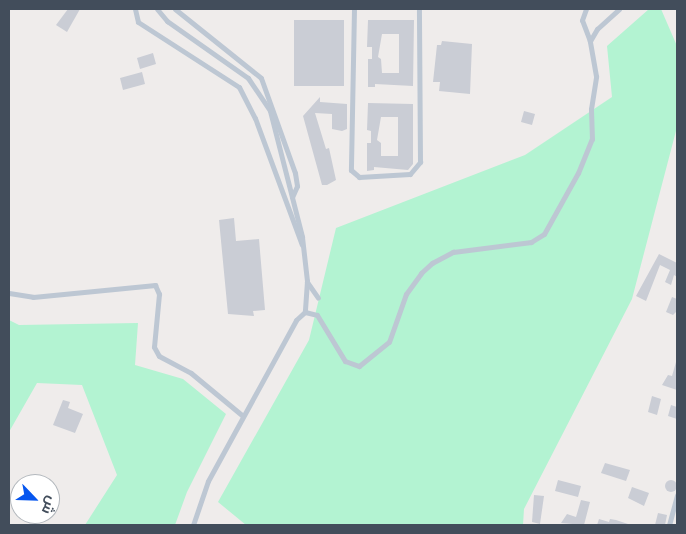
<!DOCTYPE html>
<meta charset="utf-8">
<style>
body{margin:0}
#map{position:relative;width:686px;height:534px;overflow:hidden;background:#efeceb;font-family:Overpass,Cairo,sans-serif}
div>[style]{position:absolute}
[style*='--x']{left:calc(var(--x)*1px);top:calc(var(--y)*1px);width:calc(var(--w)*1px);rotate:calc(var(--a)*1deg)}
.green>*{inset:0;background:#b3f3d2}
.building>*{inset:0;background:#cacdd5}
.round{border-radius:50%}
.minor>*{height:5px;margin:-2.5px;padding:0 2.5px;transform-origin:2.5px;border-radius:2.5px;background:#bdc7d3}
span{translate:-50% -50%;white-space:nowrap;text-align:center;line-height:1.15;-webkit-text-stroke:4.5px #fff;paint-order:stroke}
.frame{position:absolute;inset:0;border:10px solid #424d5b;pointer-events:none}
.north{position:absolute;left:10px;top:474px;width:50px;height:50px;box-sizing:border-box;background:#fff;border:1px solid #b3b8bd;border-radius:50%;rotate:114deg;font-size:14px;font-weight:700;line-height:20px;text-align:center;color:#424d5b}
.north::after{content:'';display:block;margin:auto;width:18px;height:22px;background:#0656ef;clip-path:polygon(50% 0,100% 100%,50% 72%,0 100%)}
</style>
<div id="map">
<div class="green">
<div style="clip-path:polygon(649px 9px,661px 9px,677px 46px,677px 127px,632px 299px,524px 509px,523px 525px,246px 525px,218px 502px,309px 340px,336px 228px,525px 155px,612px 97px,607px 46px)"></div>
<div style="clip-path:polygon(9px 320px,19px 325px,138px 323px,135px 365px,183px 379px,226px 414px,187px 492px,175px 525px,85px 525px,117px 475px,82px 385px,37px 383px,9px 432px)"></div>
</div>
<div class="building">
<div style="clip-path:polygon(68px 9px,80px 9px,67px 32px,56px 25px)"></div>
<div style="clip-path:polygon(294px 20px,344px 20px,344px 86px,294px 86px)"></div>
<div style="clip-path:polygon(evenodd,368px 20px,414px 20px,413px 86px,375px 84px,375px 87px,368px 87px,368px 59px,372px 59px,372px 47px,367px 47px,368px 20px,382px 34px,399px 34px,399px 73px,382px 73px,381px 59px,378px 57px,382px 34px)"></div>
<div style="clip-path:polygon(442px 41px,472px 44px,470px 94px,439px 91px,440px 82px,433px 82px,437px 45px,441px 45px)"></div>
<div style="clip-path:polygon(153px 53px,156px 64px,140px 69px,137px 58px)"></div>
<div style="clip-path:polygon(142px 72px,145px 84px,123px 90px,120px 78px)"></div>
<div style="clip-path:polygon(320px 97px,320px 102px,347px 104px,347px 129px,342px 131px,332px 129px,332px 114px,315px 113px,326px 149px,329px 148px,336px 180px,327px 185px,322px 185px,303px 116px)"></div>
<div style="clip-path:polygon(evenodd,368px 103px,413px 104px,413px 164px,408px 170px,374px 167px,374px 170px,367px 171px,367px 143px,371px 143px,371px 131px,367px 130px,368px 103px,381px 117px,398px 117px,398px 156px,381px 156px,381px 143px,377px 140px,381px 117px)"></div>
<div style="clip-path:polygon(524px 111px,535px 114px,532px 125px,521px 122px)"></div>
<div style="clip-path:polygon(234px 218px,236px 241px,259px 239px,265px 310px,253px 311px,254px 316px,228px 314px,219px 220px)"></div>
<div style="clip-path:polygon(659px 254px,677px 263px,677px 277px,674px 275px,671px 285px,665px 282px,670px 270px,660px 265px,646px 301px,636px 296px)"></div>
<div style="clip-path:polygon(672px 297px,677px 299px,677px 311px,673px 315px,666px 312px)"></div>
<div style="clip-path:polygon(676px 362px,677px 363px,677px 390px,662px 385px,668px 375px,672px 376px)"></div>
<div style="clip-path:polygon(652px 396px,661px 399px,657px 415px,648px 412px)"></div>
<div style="clip-path:polygon(63px 400px,70px 402px,68px 408px,83px 414px,75px 433px,53px 425px)"></div>
<div style="clip-path:polygon(671px 405px,677px 407px,677px 419px,668px 416px)"></div>
<div style="clip-path:polygon(605px 463px,630px 470px,626px 481px,601px 473px)"></div>
<div class="round" style="left:665px;top:480px;width:12px;height:12px"></div>
<div style="clip-path:polygon(558px 480px,581px 486px,578px 497px,555px 491px)"></div>
<div style="clip-path:polygon(632px 487px,649px 493px,644px 506px,628px 498px)"></div>
<div style="clip-path:polygon(534px 495px,544px 496px,540px 524px,532px 522px)"></div>
<div style="clip-path:polygon(581px 500px,590px 502px,584px 525px,561px 523px,567px 514px,576px 517px)"></div>
<div style="clip-path:polygon(658px 513px,667px 515px,665px 525px,655px 525px)"></div>
<div style="clip-path:polygon(599px 519px,609px 522px,610px 519px,616px 520px,631px 525px,597px 525px)"></div>
</div>
<div class="minor">
<div style="--x:135;--y:9;--w:13;--a:77"></div>
<div style="--x:138;--y:22;--w:120;--a:32.8"></div>
<div style="--x:239;--y:87;--w:35;--a:63"></div>
<div style="--x:255;--y:118;--w:135;--a:69.7"></div>
<div style="--x:157;--y:9;--w:16;--a:50"></div>
<div style="--x:167;--y:21;--w:99;--a:35.1"></div>
<div style="--x:248;--y:78;--w:40;--a:56"></div>
<div style="--x:270;--y:111;--w:130;--a:75.7"></div>
<div style="--x:302;--y:237;--w:44;--a:83.5"></div>
<div style="--x:307;--y:281;--w:31;--a:94"></div>
<div style="--x:175;--y:9;--w:110;--a:38.7"></div>
<div style="--x:261;--y:78;--w:101;--a:70.3"></div>
<div style="--x:295;--y:173;--w:13;--a:81"></div>
<div style="--x:297;--y:186;--w:12;--a:114"></div>
<div style="--x:354;--y:9;--w:161;--a:91.1"></div>
<div style="--x:351;--y:170;--w:11;--a:41"></div>
<div style="--x:359;--y:177;--w:51;--a:-3.4"></div>
<div style="--x:410;--y:174;--w:16;--a:-50"></div>
<div style="--x:420;--y:162;--w:153;--a:-90.4"></div>
<div style="--x:590;--y:41;--w:14;--a:-60"></div>
<div style="--x:597;--y:29;--w:30;--a:-42"></div>
<div style="--x:307;--y:282;--w:19;--a:55"></div>
<div style="--x:9;--y:293;--w:24;--a:9"></div>
<div style="--x:33;--y:297;--w:123;--a:-5.6"></div>
<div style="--x:155;--y:285;--w:10;--a:66"></div>
<div style="--x:159;--y:294;--w:53;--a:95.4"></div>
<div style="--x:154;--y:347;--w:10;--a:61"></div>
<div style="--x:159;--y:356;--w:36;--a:28"></div>
<div style="--x:191;--y:373;--w:67;--a:39.6"></div>
<div style="--x:193;--y:525;--w:46;--a:-71.2"></div>
<div style="--x:208;--y:481;--w:183;--a:-61.3"></div>
<div style="--x:296;--y:320;--w:12;--a:-42"></div>
<div style="--x:305;--y:312;--w:12;--a:14"></div>
<div style="--x:317;--y:315;--w:54;--a:58.7"></div>
<div style="--x:345;--y:361;--w:15;--a:20"></div>
<div style="--x:359;--y:366;--w:38;--a:-39"></div>
<div style="--x:389;--y:342;--w:51;--a:-70.5"></div>
<div style="--x:406;--y:294;--w:26;--a:-54"></div>
<div style="--x:421;--y:273;--w:15;--a:-42"></div>
<div style="--x:432;--y:263;--w:24;--a:-28"></div>
<div style="--x:453;--y:252;--w:79;--a:-7.3"></div>
<div style="--x:531;--y:242;--w:15;--a:-32"></div>
<div style="--x:544;--y:234;--w:70;--a:-60.9"></div>
<div style="--x:578;--y:173;--w:37;--a:-68"></div>
<div style="--x:592;--y:139;--w:30;--a:-92"></div>
<div style="--x:591;--y:109;--w:33;--a:-81"></div>
<div style="--x:596;--y:76;--w:36;--a:-100"></div>
<div style="--x:590;--y:41;--w:22;--a:-111"></div>
<div style="--x:582;--y:20;--w:12;--a:-70"></div>
<div style="--x:669;--y:525;--w:31;--a:-75"></div>
</div>
<div class="frame"></div>
<div class="north">ش</div>
</div>
